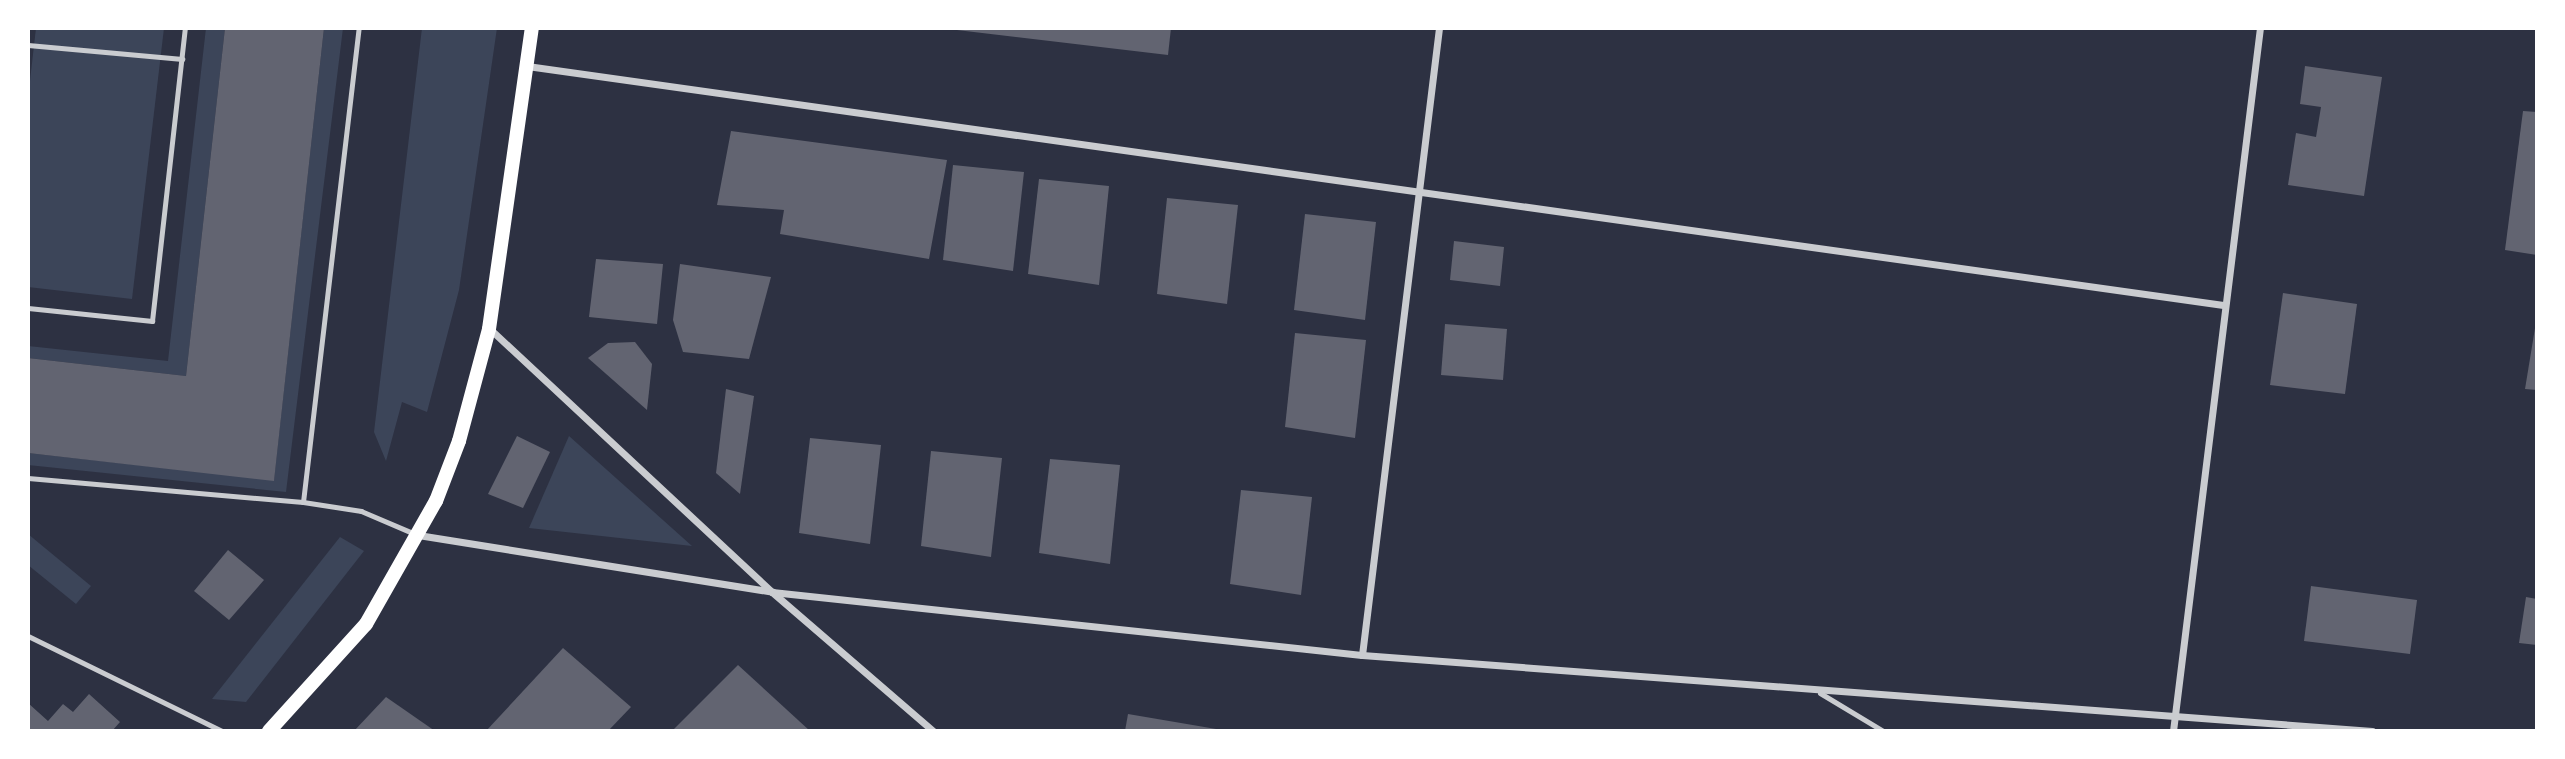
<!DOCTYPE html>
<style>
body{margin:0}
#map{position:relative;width:2565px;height:759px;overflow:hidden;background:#2d3142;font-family:"Fira Sans",sans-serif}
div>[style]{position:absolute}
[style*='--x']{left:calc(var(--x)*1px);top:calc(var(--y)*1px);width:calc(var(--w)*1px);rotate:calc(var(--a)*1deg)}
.green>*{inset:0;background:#3c4559}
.building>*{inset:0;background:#626471}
.service>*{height:5px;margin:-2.5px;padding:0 2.5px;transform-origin:2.5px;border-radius:2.5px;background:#caccd0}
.minor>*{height:7px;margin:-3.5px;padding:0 3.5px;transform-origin:3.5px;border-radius:3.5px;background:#caccd0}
.secondary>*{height:14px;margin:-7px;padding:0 7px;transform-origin:7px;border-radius:7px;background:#fff}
span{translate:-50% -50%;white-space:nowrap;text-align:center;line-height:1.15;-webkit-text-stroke:7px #fff;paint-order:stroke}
.frame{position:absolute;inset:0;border:30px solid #fff;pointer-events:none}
</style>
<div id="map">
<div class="green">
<div style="clip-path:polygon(36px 28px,164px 28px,132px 299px,28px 287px,28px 98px)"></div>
<div style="clip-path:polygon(206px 28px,225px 28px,186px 376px,28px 358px,28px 346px,168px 361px)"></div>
<div style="clip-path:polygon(324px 28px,343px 28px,286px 492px,28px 465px,28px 453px,274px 480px)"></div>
<div style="clip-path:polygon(422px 28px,497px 28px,459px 290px,427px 412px,402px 402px,386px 461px,374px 432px)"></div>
<div style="clip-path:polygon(569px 436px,692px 546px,529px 528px)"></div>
<div style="clip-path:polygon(28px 534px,91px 586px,76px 604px,28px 565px)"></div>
<div style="clip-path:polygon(340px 537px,364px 551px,246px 702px,212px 699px)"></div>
</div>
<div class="building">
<div style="clip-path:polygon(225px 28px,324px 28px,274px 481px,28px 453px,28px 358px,186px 376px)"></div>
<div style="clip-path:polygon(940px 28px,1171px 28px,1168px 55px)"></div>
<div style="clip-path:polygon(2305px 66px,2382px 77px,2364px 196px,2288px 185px,2296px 133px,2316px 137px,2321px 107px,2300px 104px)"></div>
<div style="clip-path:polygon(2523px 111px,2537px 112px,2537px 255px,2505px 250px)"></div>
<div style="clip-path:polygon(731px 131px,947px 160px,929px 259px,780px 234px,784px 210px,717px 205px)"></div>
<div style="clip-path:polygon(953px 165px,1024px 172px,1013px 271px,943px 260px)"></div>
<div style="clip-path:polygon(1039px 179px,1109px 186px,1099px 285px,1028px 274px)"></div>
<div style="clip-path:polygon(1167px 198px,1238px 205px,1227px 304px,1157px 294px)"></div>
<div style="clip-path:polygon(1305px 214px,1376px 222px,1365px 320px,1294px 310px)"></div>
<div style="clip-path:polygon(1454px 241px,1504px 247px,1500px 286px,1450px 280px)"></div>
<div style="clip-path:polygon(596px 259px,663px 264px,657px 324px,589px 317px)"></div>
<div style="clip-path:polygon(680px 264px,771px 277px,749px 359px,683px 352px,673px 320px)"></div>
<div style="clip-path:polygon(2283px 293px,2357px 304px,2345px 394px,2270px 385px)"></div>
<div style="clip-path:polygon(2537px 316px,2537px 390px,2525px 389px)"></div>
<div style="clip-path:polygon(1445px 324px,1507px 329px,1503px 380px,1441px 375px)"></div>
<div style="clip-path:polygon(1295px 333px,1366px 340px,1355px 438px,1285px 427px)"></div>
<div style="clip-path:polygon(635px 342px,652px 364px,647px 410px,588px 358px,608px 343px)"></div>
<div style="clip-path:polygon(726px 389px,754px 396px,740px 494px,716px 473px)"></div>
<div style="clip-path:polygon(517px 436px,550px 452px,523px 508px,488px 494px)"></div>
<div style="clip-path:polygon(810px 438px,881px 445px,870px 544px,799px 533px)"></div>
<div style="clip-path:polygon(931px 451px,1002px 458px,991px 557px,921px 546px)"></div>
<div style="clip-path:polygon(1050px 459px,1120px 465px,1110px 564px,1039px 553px)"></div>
<div style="clip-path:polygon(1241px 490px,1312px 497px,1301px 595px,1230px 584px)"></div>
<div style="clip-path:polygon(228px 550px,264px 580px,229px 620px,194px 591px)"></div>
<div style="clip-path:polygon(2311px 586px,2417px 600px,2410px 654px,2304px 641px)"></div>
<div style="clip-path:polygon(2526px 597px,2537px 599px,2537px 645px,2519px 643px)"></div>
<div style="clip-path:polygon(563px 648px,631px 707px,608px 731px,486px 731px)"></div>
<div style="clip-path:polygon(738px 665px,810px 731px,672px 731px)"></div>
<div style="clip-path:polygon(89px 694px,120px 722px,112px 731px,28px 731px,28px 703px,48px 721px,63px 704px,73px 712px)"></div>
<div style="clip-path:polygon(386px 697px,435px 731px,354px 731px)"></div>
<div style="clip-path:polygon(1128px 714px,1222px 730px,1222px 731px,1125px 731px)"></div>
</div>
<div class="service">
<div style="--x:28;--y:45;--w:155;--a:5.2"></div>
<div style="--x:28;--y:308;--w:125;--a:6"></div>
<div style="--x:152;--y:321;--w:295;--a:-83.6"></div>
<div style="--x:28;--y:478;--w:276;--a:5"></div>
<div style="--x:303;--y:502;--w:59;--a:8.8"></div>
<div style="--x:361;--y:511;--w:59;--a:23.1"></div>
<div style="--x:303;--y:502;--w:477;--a:-83.3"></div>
<div style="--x:28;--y:636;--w:216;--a:26.1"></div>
<div style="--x:1820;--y:693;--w:74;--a:31.1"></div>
</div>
<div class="minor">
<div style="--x:527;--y:66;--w:1713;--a:8.02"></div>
<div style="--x:490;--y:329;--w:386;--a:43"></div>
<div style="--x:772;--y:592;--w:213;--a:40.8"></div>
<div style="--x:418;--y:535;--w:359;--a:9.1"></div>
<div style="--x:772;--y:592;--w:593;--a:6.09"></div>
<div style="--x:1362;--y:655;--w:1013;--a:4.3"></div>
<div style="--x:1362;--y:655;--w:632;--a:-83"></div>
<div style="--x:2173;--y:731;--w:708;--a:-82.95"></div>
</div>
<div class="secondary">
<div style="--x:269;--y:731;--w:144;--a:-47.8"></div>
<div style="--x:366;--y:624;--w:142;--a:-60.4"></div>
<div style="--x:436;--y:501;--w:64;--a:-69"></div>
<div style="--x:459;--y:441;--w:116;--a:-75"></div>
<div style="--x:489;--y:329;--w:304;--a:-81.9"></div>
</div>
<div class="frame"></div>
</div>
